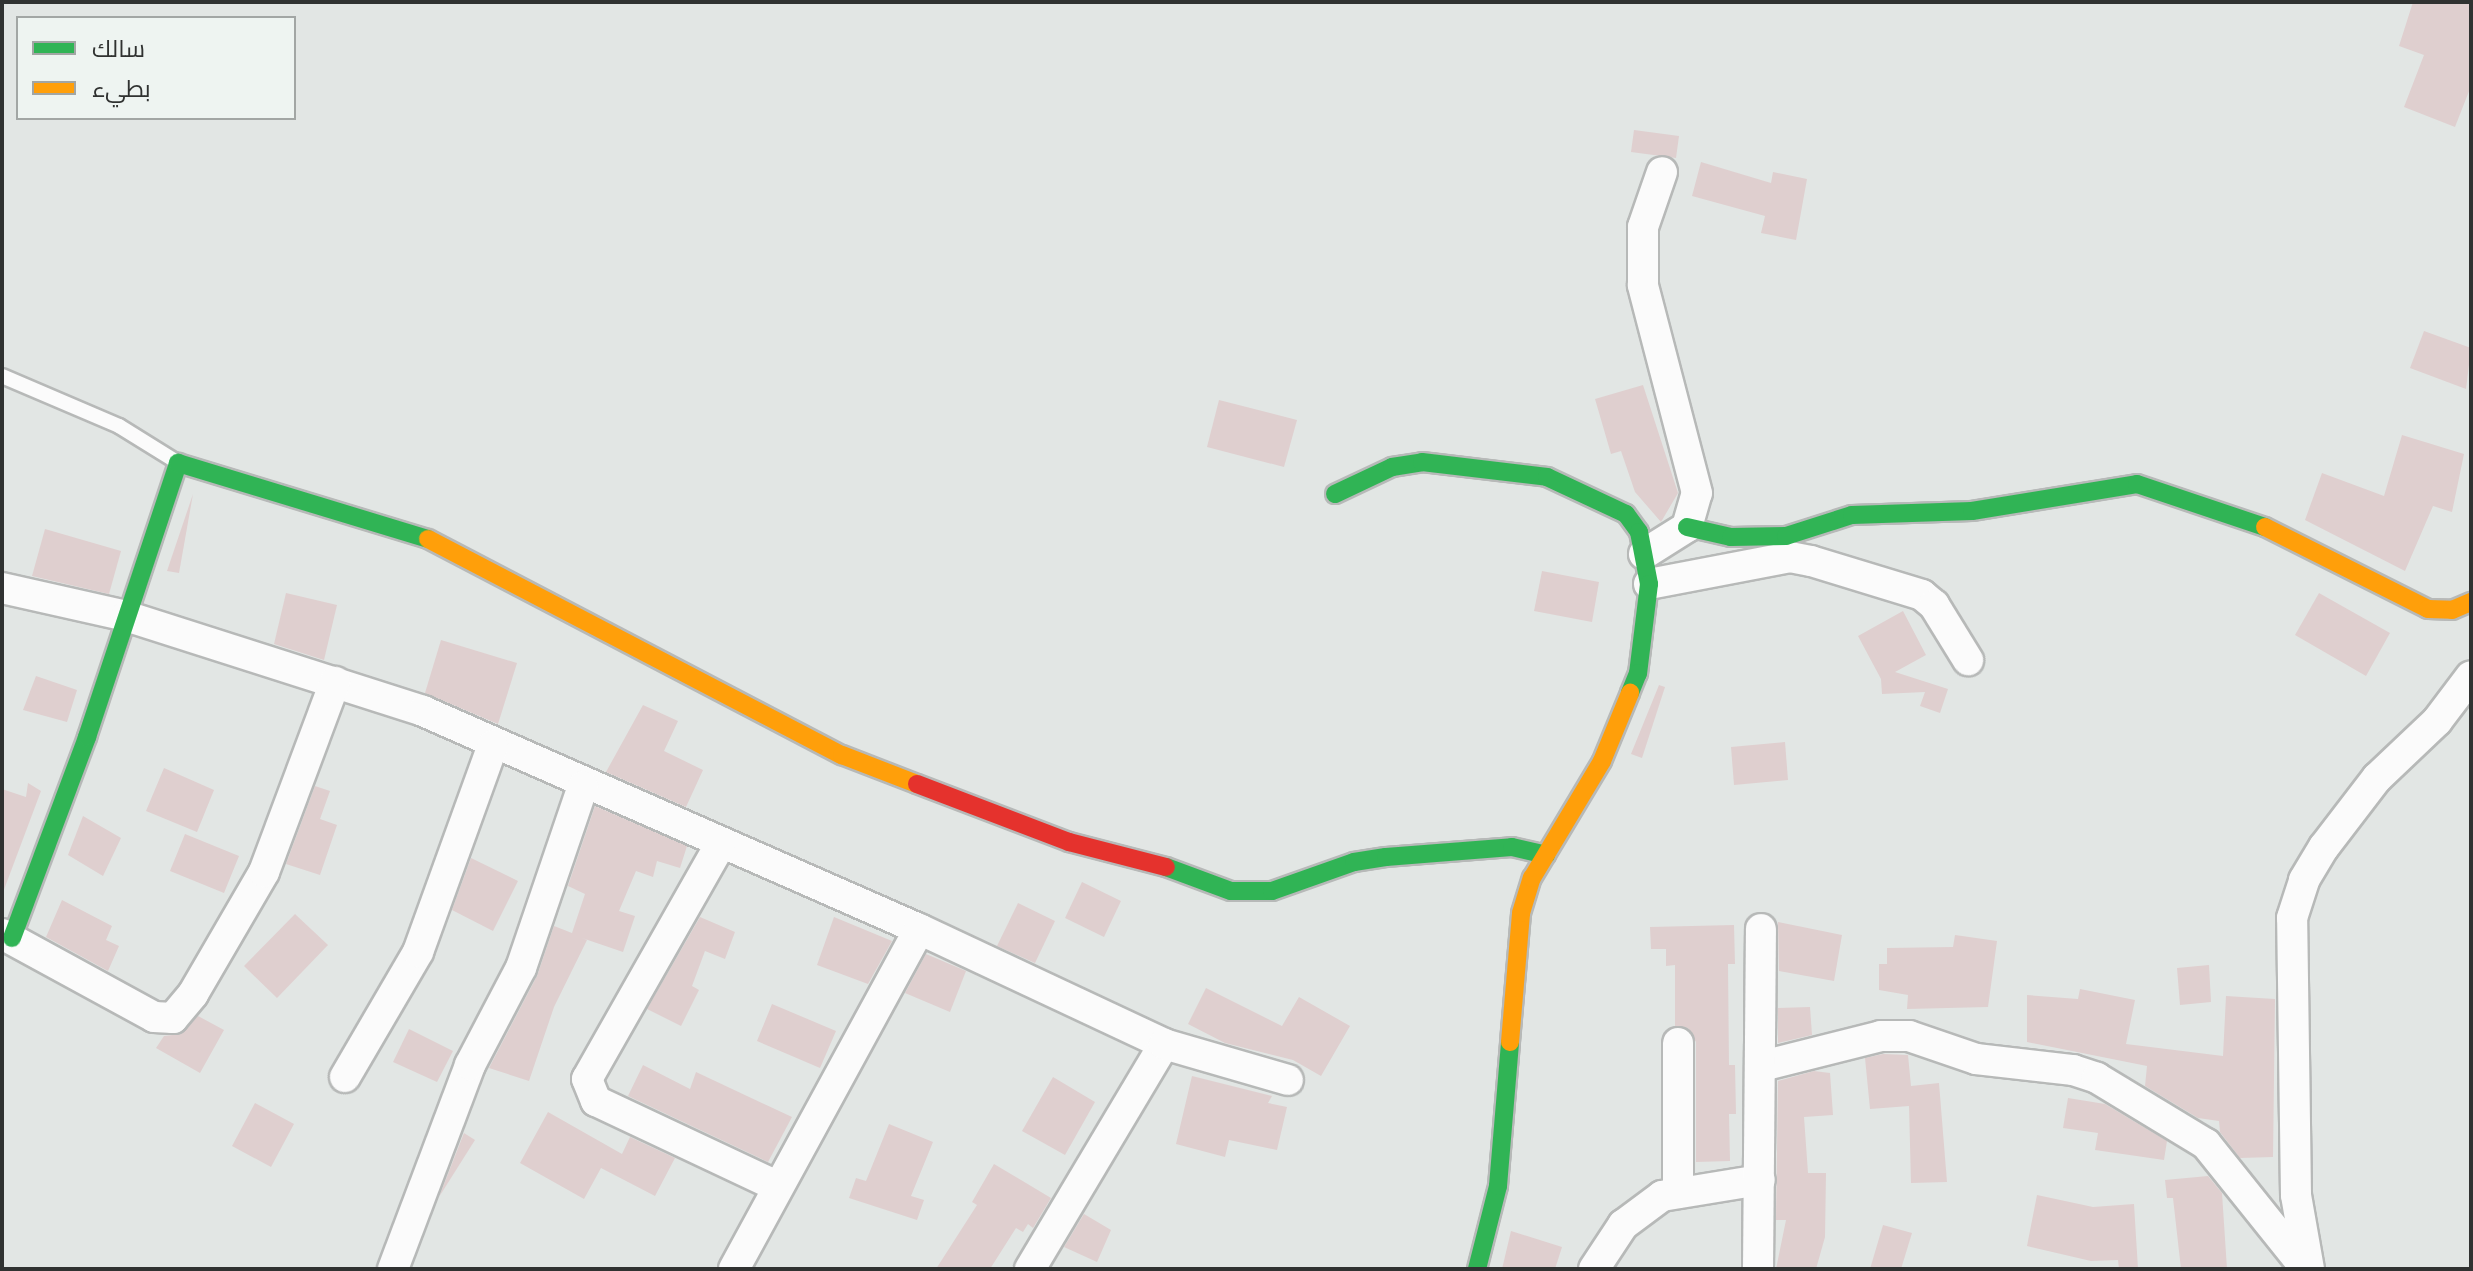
<!DOCTYPE html>
<meta charset="utf-8">
<style>
body{margin:0}
#map{position:relative;width:2473px;height:1271px;overflow:hidden;background:#e2e6e4;font-family:"Libre Baskerville",Cairo,serif}
div>[style]{position:absolute}
[style*='--x']{left:calc(var(--x)*1px);top:calc(var(--y)*1px);width:calc(var(--w)*1px);rotate:calc(var(--a)*1deg)}
.building>*{inset:0;background:#dfcfcf}
.roads{filter:drop-shadow(2px 0 #b7b9b8) drop-shadow(-2px 0 #b7b9b8) drop-shadow(0 2px #b7b9b8) drop-shadow(0 -2px #b7b9b8)}
.lane>*{height:14px;margin:-7px;padding:0 7px;transform-origin:7px;border-radius:7px;background:#fbfbfb}
.street>*{height:30px;margin:-15px;padding:0 15px;transform-origin:15px;border-radius:15px;background:#fbfbfb}
.fast>*{height:18px;margin:-9px;padding:0 9px;transform-origin:9px;border-radius:9px;background:#30b455}
.slow>*{height:18px;margin:-9px;padding:0 9px;transform-origin:9px;border-radius:9px;background:#ff9f0a}
.jam>*{height:18px;margin:-9px;padding:0 9px;transform-origin:9px;border-radius:9px;background:#e5322d}
span{translate:-50% -50%;white-space:nowrap;text-align:center;line-height:1.15;-webkit-text-stroke:8px #eef4f1;paint-order:stroke}
.frame{position:absolute;inset:0;border:4px solid #303231;pointer-events:none}
.legend{position:absolute;left:16px;top:16px;width:280px;height:104px;box-sizing:border-box;background:#eef4f1;border:2px solid #a2a6a4;margin:0;padding:10px 14px;list-style:none;font-size:24px;color:#303231}
.legend li{display:flex;align-items:center;gap:16px;height:40px}
.legend b{width:40px;border:2px solid #a2a6a4}
</style>
<div id="map">
<div class="building">
<div style="clip-path:polygon(2413px 2px,2471px 2px,2471px 86px,2455px 127px,2404px 107px,2424px 55px,2399px 46px)"></div>
<div style="clip-path:polygon(1634px 130px,1679px 136px,1676px 158px,1631px 152px)"></div>
<div style="clip-path:polygon(1701px 162px,1771px 183px,1773px 172px,1807px 179px,1796px 240px,1761px 233px,1765px 216px,1692px 196px)"></div>
<div style="clip-path:polygon(2424px 331px,2471px 348px,2466px 389px,2410px 368px)"></div>
<div style="clip-path:polygon(1643px 385px,1678px 493px,1661px 522px,1635px 492px,1621px 451px,1611px 454px,1595px 399px)"></div>
<div style="clip-path:polygon(1219px 400px,1297px 420px,1284px 467px,1207px 447px)"></div>
<div style="clip-path:polygon(2402px 435px,2464px 454px,2452px 512px,2433px 506px,2405px 571px,2305px 520px,2322px 473px,2384px 496px)"></div>
<div style="clip-path:polygon(193px 494px,179px 573px,167px 571px)"></div>
<div style="clip-path:polygon(45px 529px,121px 551px,109px 594px,32px 576px)"></div>
<div style="clip-path:polygon(1542px 571px,1599px 582px,1592px 622px,1534px 611px)"></div>
<div style="clip-path:polygon(286px 593px,337px 605px,324px 660px,274px 644px)"></div>
<div style="clip-path:polygon(2319px 593px,2390px 633px,2366px 676px,2295px 635px)"></div>
<div style="clip-path:polygon(1903px 611px,1926px 655px,1895px 672px,1948px 689px,1940px 713px,1920px 706px,1925px 692px,1882px 694px,1881px 679px,1858px 636px)"></div>
<div style="clip-path:polygon(441px 640px,517px 663px,498px 724px,425px 693px)"></div>
<div style="clip-path:polygon(36px 676px,77px 690px,67px 722px,23px 710px)"></div>
<div style="clip-path:polygon(1659px 685px,1665px 687px,1642px 758px,1631px 754px)"></div>
<div style="clip-path:polygon(643px 705px,678px 721px,664px 751px,703px 770px,686px 807px,606px 772px)"></div>
<div style="clip-path:polygon(1785px 742px,1788px 780px,1734px 785px,1731px 747px)"></div>
<div style="clip-path:polygon(164px 768px,214px 790px,197px 832px,146px 811px)"></div>
<div style="clip-path:polygon(28px 783px,41px 791px,2px 895px,2px 789px,26px 797px)"></div>
<div style="clip-path:polygon(315px 786px,330px 791px,320px 819px,337px 825px,320px 875px,286px 864px)"></div>
<div style="clip-path:polygon(595px 806px,687px 846px,680px 868px,657px 861px,653px 877px,636px 871px,619px 911px,635px 916px,623px 952px,582px 938px,587px 940px,554px 1007px,529px 1081px,489px 1068px,537px 976px,554px 926px,572px 933px,585px 894px,568px 886px)"></div>
<div style="clip-path:polygon(83px 816px,121px 838px,103px 876px,68px 855px)"></div>
<div style="clip-path:polygon(185px 834px,239px 856px,224px 893px,170px 871px)"></div>
<div style="clip-path:polygon(471px 858px,518px 881px,493px 931px,452px 910px)"></div>
<div style="clip-path:polygon(1082px 882px,1121px 901px,1104px 937px,1065px 918px)"></div>
<div style="clip-path:polygon(62px 900px,112px 926px,106px 940px,119px 946px,108px 971px,46px 937px)"></div>
<div style="clip-path:polygon(1018px 903px,1055px 921px,1035px 963px,997px 946px)"></div>
<div style="clip-path:polygon(295px 914px,328px 945px,277px 998px,244px 966px)"></div>
<div style="clip-path:polygon(700px 917px,735px 932px,725px 959px,705px 951px,692px 986px,699px 990px,681px 1026px,647px 1009px)"></div>
<div style="clip-path:polygon(834px 917px,892px 941px,868px 984px,817px 965px)"></div>
<div style="clip-path:polygon(1778px 922px,1842px 935px,1834px 981px,1779px 971px)"></div>
<div style="clip-path:polygon(1734px 925px,1735px 964px,1728px 964px,1729px 1065px,1735px 1065px,1736px 1114px,1729px 1114px,1730px 1161px,1696px 1162px,1696px 1042px,1688px 1028px,1675px 1026px,1675px 965px,1666px 966px,1666px 949px,1651px 949px,1650px 927px)"></div>
<div style="clip-path:polygon(1955px 935px,1997px 941px,1988px 1007px,1907px 1009px,1908px 995px,1879px 990px,1879px 964px,1887px 964px,1887px 948px,1953px 947px)"></div>
<div style="clip-path:polygon(926px 954px,966px 971px,950px 1012px,905px 993px)"></div>
<div style="clip-path:polygon(2209px 965px,2211px 1002px,2180px 1005px,2177px 968px)"></div>
<div style="clip-path:polygon(1206px 988px,1282px 1026px,1299px 997px,1350px 1026px,1321px 1076px,1293px 1060px,1225px 1043px,1188px 1024px)"></div>
<div style="clip-path:polygon(2080px 989px,2135px 1000px,2126px 1044px,2223px 1056px,2226px 996px,2275px 999px,2273px 1157px,2240px 1158px,2220px 1132px,2219px 1121px,2198px 1118px,2145px 1086px,2147px 1066px,2027px 1042px,2027px 995px,2078px 999px)"></div>
<div style="clip-path:polygon(772px 1004px,836px 1031px,820px 1068px,757px 1041px)"></div>
<div style="clip-path:polygon(1810px 1007px,1812px 1035px,1778px 1043px,1778px 1008px)"></div>
<div style="clip-path:polygon(198px 1016px,224px 1030px,200px 1073px,156px 1048px,164px 1036px,181px 1034px)"></div>
<div style="clip-path:polygon(409px 1029px,453px 1051px,437px 1082px,393px 1062px)"></div>
<div style="clip-path:polygon(1883px 1054px,1908px 1055px,1911px 1086px,1939px 1083px,1947px 1182px,1911px 1183px,1909px 1106px,1870px 1109px,1865px 1058px)"></div>
<div style="clip-path:polygon(643px 1065px,690px 1089px,696px 1072px,792px 1117px,768px 1162px,628px 1096px)"></div>
<div style="clip-path:polygon(1814px 1071px,1830px 1073px,1833px 1115px,1804px 1117px,1808px 1173px,1826px 1173px,1825px 1237px,1816px 1269px,1776px 1269px,1786px 1220px,1776px 1220px,1778px 1081px)"></div>
<div style="clip-path:polygon(1192px 1076px,1272px 1096px,1268px 1103px,1287px 1107px,1277px 1150px,1229px 1140px,1225px 1157px,1176px 1144px)"></div>
<div style="clip-path:polygon(1053px 1077px,1095px 1102px,1065px 1155px,1022px 1131px)"></div>
<div style="clip-path:polygon(2068px 1098px,2105px 1104px,2167px 1141px,2164px 1160px,2095px 1150px,2098px 1133px,2063px 1128px)"></div>
<div style="clip-path:polygon(255px 1103px,294px 1124px,271px 1167px,232px 1146px)"></div>
<div style="clip-path:polygon(548px 1112px,622px 1154px,630px 1137px,675px 1158px,655px 1196px,601px 1168px,584px 1199px,520px 1163px)"></div>
<div style="clip-path:polygon(889px 1124px,933px 1142px,911px 1196px,924px 1200px,917px 1220px,849px 1198px,856px 1178px,866px 1181px)"></div>
<div style="clip-path:polygon(464px 1133px,475px 1140px,439px 1197px)"></div>
<div style="clip-path:polygon(994px 1164px,1051px 1198px,1033px 1228px,1028px 1224px,1023px 1232px,1016px 1228px,990px 1269px,936px 1269px,977px 1205px,972px 1202px)"></div>
<div style="clip-path:polygon(2208px 1176px,2222px 1193px,2227px 1269px,2181px 1269px,2173px 1198px,2167px 1198px,2165px 1180px)"></div>
<div style="clip-path:polygon(2037px 1195px,2093px 1207px,2134px 1204px,2138px 1269px,2119px 1269px,2118px 1260px,2091px 1261px,2027px 1246px)"></div>
<div style="clip-path:polygon(1084px 1214px,1111px 1230px,1097px 1262px,1064px 1247px)"></div>
<div style="clip-path:polygon(1883px 1225px,1912px 1233px,1901px 1269px,1870px 1269px)"></div>
<div style="clip-path:polygon(1511px 1231px,1562px 1247px,1555px 1269px,1502px 1269px)"></div>
</div>
<div class="roads">
<div class="lane">
<div style="--x:2;--y:376;--w:127;--a:23.1"></div>
<div style="--x:119;--y:426;--w:68;--a:31.8"></div>
</div>
<div class="street">
<div style="--x:1644;--y:554;--w:51;--a:-32.1"></div>
<div style="--x:1687;--y:527;--w:35;--a:-74"></div>
<div style="--x:1697;--y:493;--w:215;--a:-104.6"></div>
<div style="--x:1643;--y:285;--w:58;--a:-90"></div>
<div style="--x:1643;--y:227;--w:58;--a:-70.9"></div>
<div style="--x:1649;--y:584;--w:144;--a:-10.8"></div>
<div style="--x:1790;--y:557;--w:21;--a:11"></div>
<div style="--x:1811;--y:561;--w:116;--a:17"></div>
<div style="--x:1922;--y:595;--w:16;--a:40"></div>
<div style="--x:1934;--y:605;--w:65;--a:58.3"></div>
<div style="--x:2;--y:588;--w:127;--a:12.7"></div>
<div style="--x:126;--y:616;--w:312;--a:17.7"></div>
<div style="--x:423;--y:711;--w:542;--a:23.73"></div>
<div style="--x:919;--y:929;--w:271;--a:25.1"></div>
<div style="--x:720;--y:845;--w:269;--a:119.6"></div>
<div style="--x:587;--y:1079;--w:24;--a:68"></div>
<div style="--x:596;--y:1101;--w:200;--a:25.2"></div>
<div style="--x:2;--y:934;--w:173;--a:28.6"></div>
<div style="--x:154;--y:1017;--w:19;--a:3"></div>
<div style="--x:173;--y:1018;--w:31;--a:-50"></div>
<div style="--x:193;--y:994;--w:141;--a:-59.8"></div>
<div style="--x:264;--y:872;--w:203;--a:-69.5"></div>
<div style="--x:1678;--y:1043;--w:150;--a:90"></div>
<div style="--x:1762;--y:1066;--w:123;--a:-14.1"></div>
<div style="--x:1881;--y:1036;--w:28;--a:0"></div>
<div style="--x:1909;--y:1036;--w:71;--a:18.9"></div>
<div style="--x:1976;--y:1059;--w:98;--a:6.5"></div>
<div style="--x:2073;--y:1070;--w:25;--a:18"></div>
<div style="--x:2097;--y:1078;--w:127;--a:31.2"></div>
<div style="--x:2206;--y:1144;--w:160;--a:51.3"></div>
<div style="--x:345;--y:1077;--w:145;--a:-59.7"></div>
<div style="--x:418;--y:952;--w:220;--a:-70.1"></div>
<div style="--x:393;--y:1269;--w:218;--a:-69.3"></div>
<div style="--x:470;--y:1065;--w:110;--a:-62.3"></div>
<div style="--x:521;--y:968;--w:192;--a:-71.2"></div>
<div style="--x:734;--y:1269;--w:387;--a:-61.4"></div>
<div style="--x:1030;--y:1269;--w:262;--a:-59.2"></div>
<div style="--x:1164;--y:1044;--w:129;--a:16.2"></div>
<div style="--x:1594;--y:1269;--w:53;--a:-56.6"></div>
<div style="--x:1623;--y:1225;--w:49;--a:-36.6"></div>
<div style="--x:1662;--y:1196;--w:99;--a:-9.3"></div>
<div style="--x:1758;--y:1269;--w:340;--a:-89.5"></div>
<div style="--x:2309;--y:1269;--w:75;--a:-100"></div>
<div style="--x:2296;--y:1195;--w:277;--a:-90.8"></div>
<div style="--x:2292;--y:918;--w:40;--a:-72"></div>
<div style="--x:2304;--y:880;--w:39;--a:-59"></div>
<div style="--x:2324;--y:847;--w:87;--a:-52.5"></div>
<div style="--x:2377;--y:778;--w:83;--a:-43.5"></div>
<div style="--x:2437;--y:721;--w:56;--a:-52.9"></div>
</div>
<div class="fast">
<div style="--x:1335;--y:494;--w:63;--a:-25.3"></div>
<div style="--x:1392;--y:467;--w:30;--a:-9"></div>
<div style="--x:1422;--y:462;--w:126;--a:6.8"></div>
<div style="--x:1547;--y:477;--w:87;--a:25.1"></div>
<div style="--x:1626;--y:514;--w:22;--a:54"></div>
<div style="--x:1639;--y:532;--w:53;--a:79.1"></div>
<div style="--x:1649;--y:584;--w:90;--a:97"></div>
<div style="--x:1638;--y:673;--w:22;--a:112"></div>
<div style="--x:1687;--y:527;--w:45;--a:12.8"></div>
<div style="--x:1731;--y:537;--w:55;--a:-1"></div>
<div style="--x:1786;--y:536;--w:69;--a:-17.7"></div>
<div style="--x:1852;--y:515;--w:120;--a:-1.9"></div>
<div style="--x:1972;--y:511;--w:167;--a:-9.3"></div>
<div style="--x:2137;--y:484;--w:135;--a:18.6"></div>
<div style="--x:1166;--y:867;--w:69;--a:20.3"></div>
<div style="--x:1231;--y:891;--w:41;--a:0"></div>
<div style="--x:1272;--y:891;--w:87;--a:-19.5"></div>
<div style="--x:1354;--y:862;--w:32;--a:-9"></div>
<div style="--x:1386;--y:857;--w:126;--a:-4.5"></div>
<div style="--x:1512;--y:847;--w:35;--a:13"></div>
<div style="--x:12;--y:938;--w:215;--a:-69.5"></div>
<div style="--x:87;--y:737;--w:289;--a:-71.6"></div>
<div style="--x:178;--y:463;--w:261;--a:16.9"></div>
<div style="--x:1477;--y:1269;--w:86;--a:-75.8"></div>
<div style="--x:1498;--y:1186;--w:144;--a:-85.2"></div>
</div>
<div class="slow">
<div style="--x:2265;--y:527;--w:182;--a:26.7"></div>
<div style="--x:2428;--y:609;--w:24;--a:2"></div>
<div style="--x:2452;--y:610;--w:21;--a:-23"></div>
<div style="--x:428;--y:539;--w:467;--a:27.6"></div>
<div style="--x:842;--y:755;--w:80;--a:21.1"></div>
<div style="--x:1510;--y:1042;--w:129;--a:-85.1"></div>
<div style="--x:1521;--y:913;--w:37;--a:-73"></div>
<div style="--x:1532;--y:878;--w:136;--a:-59.1"></div>
<div style="--x:1602;--y:761;--w:74;--a:-67.6"></div>
</div>
<div class="jam">
<div style="--x:917;--y:784;--w:163;--a:20.9"></div>
<div style="--x:1069;--y:842;--w:100;--a:14.5"></div>
</div>
</div>
<div class="frame"></div>
<ul class="legend">
<li><b style="height:10px;background:#30b455"></b>سالك</li>
<li><b style="height:10px;background:#ff9f0a"></b>بطيء</li>
</ul>
</div>
